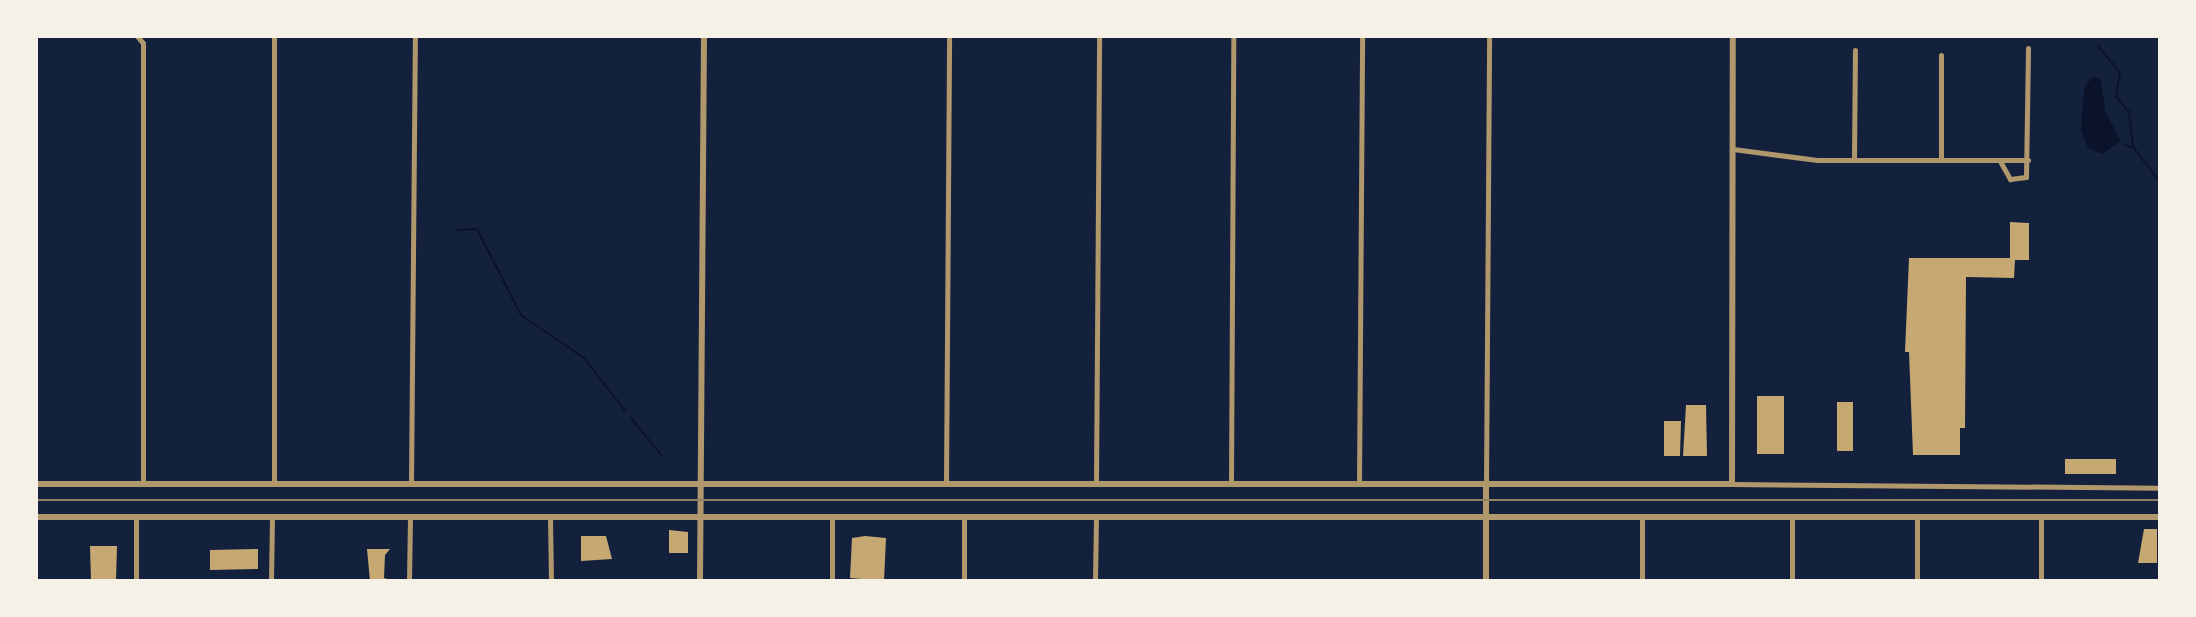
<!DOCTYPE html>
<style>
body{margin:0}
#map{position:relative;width:2196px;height:617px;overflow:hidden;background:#14213d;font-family:Arial,sans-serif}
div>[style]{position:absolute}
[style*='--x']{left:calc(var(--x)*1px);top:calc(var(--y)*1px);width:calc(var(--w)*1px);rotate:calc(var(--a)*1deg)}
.water>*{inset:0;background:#0b132b}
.stream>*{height:2px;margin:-1px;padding:0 1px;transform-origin:1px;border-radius:1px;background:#0b132b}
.building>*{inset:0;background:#c6a872}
.minor>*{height:5px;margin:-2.5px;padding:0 2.5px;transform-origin:2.5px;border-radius:2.5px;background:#b1986c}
.tertiary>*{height:6px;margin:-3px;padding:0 3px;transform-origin:3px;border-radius:3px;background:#b1986c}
.rail>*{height:2px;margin:-1px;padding:0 1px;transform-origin:1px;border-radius:1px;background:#918062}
span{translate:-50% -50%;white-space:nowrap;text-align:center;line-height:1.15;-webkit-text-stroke:8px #f6f1e7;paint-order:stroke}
.frame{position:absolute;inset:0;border:38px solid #f6f1e7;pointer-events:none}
</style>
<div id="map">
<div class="water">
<div style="clip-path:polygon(2093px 76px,2101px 79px,2105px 111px,2121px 141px,2102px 154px,2088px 148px,2081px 129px,2084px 88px)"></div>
</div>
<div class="stream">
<div style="--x:2098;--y:46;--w:34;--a:50"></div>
<div style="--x:2120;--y:72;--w:24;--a:99"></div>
<div style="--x:2116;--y:96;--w:21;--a:51"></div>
<div style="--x:2129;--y:112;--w:35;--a:83"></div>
<div style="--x:2133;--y:147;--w:44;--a:52.4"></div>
<div style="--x:2124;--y:145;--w:9;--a:13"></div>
<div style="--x:458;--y:230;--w:19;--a:-3"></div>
<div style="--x:477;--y:229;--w:97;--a:62.9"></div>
<div style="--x:521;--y:315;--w:76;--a:34.3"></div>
<div style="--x:584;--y:358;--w:68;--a:52.1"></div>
<div style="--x:631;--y:418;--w:49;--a:50.8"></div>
</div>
<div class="building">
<div style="clip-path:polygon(2010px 222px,2029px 223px,2029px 260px,2015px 260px,2014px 278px,1966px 277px,1965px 428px,1960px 428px,1960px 455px,1913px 455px,1909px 352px,1905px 352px,1909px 258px,2010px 258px)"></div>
<div style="clip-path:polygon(1757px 396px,1784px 396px,1784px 454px,1757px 454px)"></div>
<div style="clip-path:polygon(1837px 402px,1853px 402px,1853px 451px,1837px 451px)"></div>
<div style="clip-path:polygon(1686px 405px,1706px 405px,1707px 456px,1683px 456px)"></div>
<div style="clip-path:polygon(1664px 421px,1681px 421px,1680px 456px,1664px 456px)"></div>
<div style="clip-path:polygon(2065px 459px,2116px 459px,2116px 474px,2065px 474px)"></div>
<div style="clip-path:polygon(2144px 529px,2157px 529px,2157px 563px,2138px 563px)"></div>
<div style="clip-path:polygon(669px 530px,688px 532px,688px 553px,669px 553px)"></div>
<div style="clip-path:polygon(581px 536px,606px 536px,612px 559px,581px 561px)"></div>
<div style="clip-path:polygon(865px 536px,886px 538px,884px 581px,850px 578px,852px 538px)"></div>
<div style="clip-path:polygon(90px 546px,117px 546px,116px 581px,91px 581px)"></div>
<div style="clip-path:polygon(258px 549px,258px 569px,210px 570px,210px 550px)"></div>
<div style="clip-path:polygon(367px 549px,390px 549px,385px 555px,384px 578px,394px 581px,370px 581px)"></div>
</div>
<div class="minor">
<div style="--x:137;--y:36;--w:9;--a:49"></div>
<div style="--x:143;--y:43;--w:441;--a:90"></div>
<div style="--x:1941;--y:55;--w:105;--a:90"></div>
<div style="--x:1733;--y:149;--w:85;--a:7.5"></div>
<div style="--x:1817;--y:160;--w:211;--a:0"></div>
<div style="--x:1854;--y:160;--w:110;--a:-89.5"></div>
<div style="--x:2000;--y:161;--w:21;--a:61"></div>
<div style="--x:2010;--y:179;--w:16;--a:-7"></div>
<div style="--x:2026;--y:177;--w:129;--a:-89.1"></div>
<div style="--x:274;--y:483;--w:447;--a:-90"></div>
<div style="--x:946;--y:483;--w:447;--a:-89.6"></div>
<div style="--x:411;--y:484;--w:448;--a:-89.5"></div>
<div style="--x:1096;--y:484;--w:448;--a:-89.6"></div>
<div style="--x:1231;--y:484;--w:448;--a:-89.7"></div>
<div style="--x:1359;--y:484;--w:448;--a:-89.6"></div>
<div style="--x:1486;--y:484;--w:448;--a:-89.6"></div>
<div style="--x:1732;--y:484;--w:428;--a:0.5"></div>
<div style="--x:136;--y:517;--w:64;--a:90"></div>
<div style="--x:550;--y:517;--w:64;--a:89.1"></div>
<div style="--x:271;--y:581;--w:64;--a:-89.1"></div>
<div style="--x:409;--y:581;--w:64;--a:-89.1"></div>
<div style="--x:832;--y:581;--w:65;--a:-90"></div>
<div style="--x:964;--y:581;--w:65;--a:-90"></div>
<div style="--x:1095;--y:581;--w:65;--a:-89.1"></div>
<div style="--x:1642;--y:581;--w:65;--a:-90"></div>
<div style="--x:1792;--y:581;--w:65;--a:-90"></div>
<div style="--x:1917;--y:581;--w:64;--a:-90"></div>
<div style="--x:2041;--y:581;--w:64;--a:-90"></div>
</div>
<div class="tertiary">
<div style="--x:36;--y:484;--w:1696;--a:0"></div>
<div style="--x:1732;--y:484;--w:448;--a:-89.9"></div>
<div style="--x:36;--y:517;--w:2124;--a:0"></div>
<div style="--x:700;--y:581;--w:545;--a:-89.58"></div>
<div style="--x:1486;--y:581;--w:97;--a:-90"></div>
</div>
<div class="rail">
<div style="--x:36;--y:500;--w:2124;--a:0"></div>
</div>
<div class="frame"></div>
</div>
